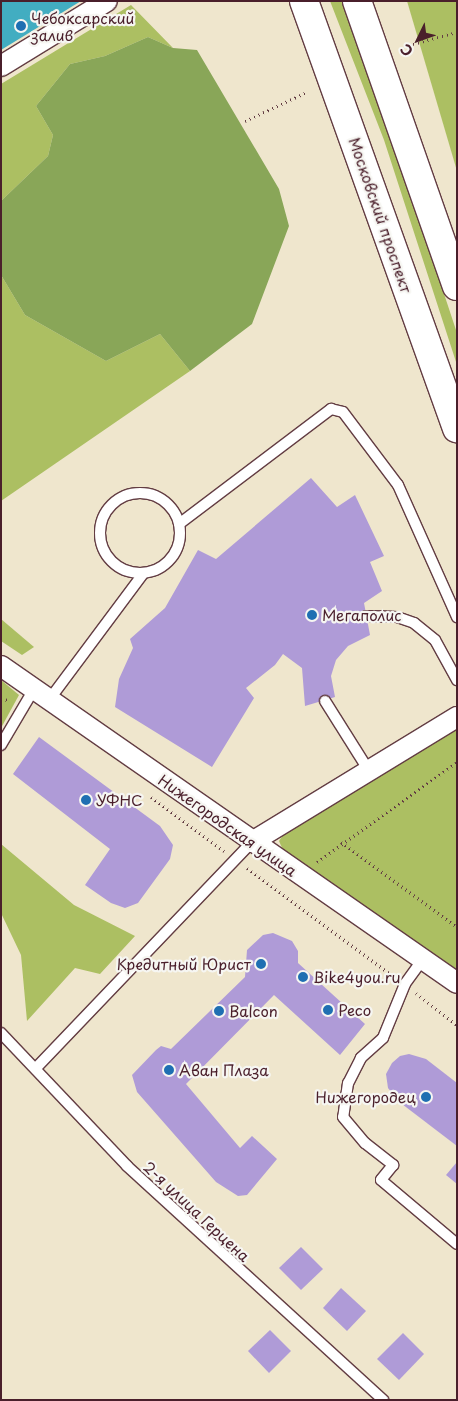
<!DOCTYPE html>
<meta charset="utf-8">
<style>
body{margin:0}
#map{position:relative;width:458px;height:1401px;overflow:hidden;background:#efe6cd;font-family:"Playpen Sans",sans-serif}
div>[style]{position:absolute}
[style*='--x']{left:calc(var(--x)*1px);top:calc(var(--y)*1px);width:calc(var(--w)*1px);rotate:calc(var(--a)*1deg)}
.green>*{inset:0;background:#acbf62}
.forest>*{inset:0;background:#89a658}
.water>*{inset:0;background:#42adc1}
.building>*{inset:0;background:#af9bd7}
.path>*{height:3px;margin-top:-1.5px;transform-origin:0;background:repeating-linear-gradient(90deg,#633d43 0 1px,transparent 0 5px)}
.roads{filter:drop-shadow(1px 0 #633d43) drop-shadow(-1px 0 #633d43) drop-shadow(0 1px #633d43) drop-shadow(0 -1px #633d43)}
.lane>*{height:10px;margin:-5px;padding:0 5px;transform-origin:5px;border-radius:5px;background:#fff}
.lane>.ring{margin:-5px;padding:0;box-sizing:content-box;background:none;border:10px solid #fff;border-radius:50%}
.street>*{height:20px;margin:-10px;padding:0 10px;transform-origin:10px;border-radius:10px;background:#fff}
.primary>*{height:28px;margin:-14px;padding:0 14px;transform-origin:14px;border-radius:14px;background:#fff}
.dots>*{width:14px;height:14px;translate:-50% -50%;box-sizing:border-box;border:2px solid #f6f6f2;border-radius:50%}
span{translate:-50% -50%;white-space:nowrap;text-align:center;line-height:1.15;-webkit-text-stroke:4.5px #f6f6f2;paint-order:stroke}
.poi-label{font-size:15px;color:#4a1f2b}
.left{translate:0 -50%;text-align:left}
.right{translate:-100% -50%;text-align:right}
.street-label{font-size:15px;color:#4a1f2b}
.frame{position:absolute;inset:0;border:2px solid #4a1f2b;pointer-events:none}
.north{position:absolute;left:393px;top:15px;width:50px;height:50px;-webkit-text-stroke:4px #f6f6f2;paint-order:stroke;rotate:228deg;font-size:14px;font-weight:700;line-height:20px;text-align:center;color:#4a1f2b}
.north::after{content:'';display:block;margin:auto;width:18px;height:22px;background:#4a1f2b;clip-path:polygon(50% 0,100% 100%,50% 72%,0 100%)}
</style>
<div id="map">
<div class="green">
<div style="clip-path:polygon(330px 1px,342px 1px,392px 137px,457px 333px,457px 365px,384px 140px)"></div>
<div style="clip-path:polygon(407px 1px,457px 1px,457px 171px)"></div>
<div style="clip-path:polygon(131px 5px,173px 48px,148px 37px,105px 56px,70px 64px,36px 106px,53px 135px,48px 156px,1px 201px,1px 84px)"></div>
<div style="clip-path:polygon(1px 275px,25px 315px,106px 361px,160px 334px,190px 371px,1px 501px)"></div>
<div style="clip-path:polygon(1px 619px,34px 647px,22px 655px,1px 641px)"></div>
<div style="clip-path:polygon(1px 680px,19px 695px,1px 728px)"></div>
<div style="clip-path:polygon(457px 727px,457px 972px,283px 850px,279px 841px,285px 832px)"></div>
<div style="clip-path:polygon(1px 844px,74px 905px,135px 936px,100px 974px,75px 968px,27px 1021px,21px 955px,1px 913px)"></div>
</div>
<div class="forest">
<div style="clip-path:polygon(148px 37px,173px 48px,197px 50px,279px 189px,289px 226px,252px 324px,190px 371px,160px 334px,106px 361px,25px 315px,1px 275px,1px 201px,48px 156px,53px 135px,36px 106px,70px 64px,105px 56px)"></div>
</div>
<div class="water">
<div style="clip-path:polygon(1px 1px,81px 1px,1px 50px)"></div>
</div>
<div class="building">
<div style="clip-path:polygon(311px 478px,337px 507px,355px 495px,384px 556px,370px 562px,382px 591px,364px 603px,370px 635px,348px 646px,336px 660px,331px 676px,335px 697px,305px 706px,302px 668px,283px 654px,275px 665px,246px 688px,254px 698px,212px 767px,115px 707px,119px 679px,133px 648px,130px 639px,165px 608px,198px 550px,216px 559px)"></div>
<div style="clip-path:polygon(39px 737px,160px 826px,173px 845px,170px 859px,138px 903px,125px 908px,111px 903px,85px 885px,110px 849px,13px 774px)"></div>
<div style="clip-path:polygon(273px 933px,292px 941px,298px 951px,298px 963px,365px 1024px,340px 1055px,274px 995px,186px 1084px,240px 1148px,252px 1136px,277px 1159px,247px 1195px,238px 1196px,216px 1182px,137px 1092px,132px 1075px,156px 1050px,161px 1046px,171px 1049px,245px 977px,247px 950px,263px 935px)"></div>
<div style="clip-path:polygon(409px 1054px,426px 1059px,457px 1083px,457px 1146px,398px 1101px,388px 1088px,386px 1074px,392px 1063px,400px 1056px)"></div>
<div style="clip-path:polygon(457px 1162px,457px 1184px,446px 1175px)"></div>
<div style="clip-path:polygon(301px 1247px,323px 1269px,301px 1290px,279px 1268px)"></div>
<div style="clip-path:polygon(341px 1288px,366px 1311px,347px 1331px,323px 1308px)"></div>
<div style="clip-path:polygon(270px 1330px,291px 1351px,269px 1373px,248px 1351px)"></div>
<div style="clip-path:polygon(403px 1333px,424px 1354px,399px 1380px,377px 1359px)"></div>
</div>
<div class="path">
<div style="--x:413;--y:44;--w:46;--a:-15.3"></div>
<div style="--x:245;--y:121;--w:68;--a:-25.1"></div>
<div style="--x:1;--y:698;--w:9;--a:18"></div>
<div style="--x:151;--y:797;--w:91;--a:36.5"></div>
<div style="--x:341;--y:842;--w:144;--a:36.2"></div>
<div style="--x:317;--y:862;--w:172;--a:-35.5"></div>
<div style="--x:247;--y:868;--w:182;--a:36.5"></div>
<div style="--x:416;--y:993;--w:52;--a:38"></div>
</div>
<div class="roads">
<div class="lane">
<div class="ring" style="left:100px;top:493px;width:70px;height:70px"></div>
<div style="--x:179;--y:524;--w:191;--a:-37.1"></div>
<div style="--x:331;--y:409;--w:12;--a:14"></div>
<div style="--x:343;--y:412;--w:91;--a:53"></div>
<div style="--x:398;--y:485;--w:145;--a:65.9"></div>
<div style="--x:366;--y:616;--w:31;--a:2"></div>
<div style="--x:397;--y:617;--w:18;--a:19"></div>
<div style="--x:414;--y:623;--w:27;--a:39"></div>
<div style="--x:435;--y:640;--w:46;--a:61.2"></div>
<div style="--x:49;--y:700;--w:157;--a:-53.3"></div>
<div style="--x:325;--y:701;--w:83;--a:57.8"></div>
<div style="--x:1;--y:745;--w:65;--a:-59.5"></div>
<div style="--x:423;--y:959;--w:31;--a:126"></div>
<div style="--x:405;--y:984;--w:58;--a:112.2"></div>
<div style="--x:383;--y:1038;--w:30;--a:138"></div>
<div style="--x:361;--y:1058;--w:28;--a:117"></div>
<div style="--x:348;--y:1083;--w:34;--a:98"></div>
<div style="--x:343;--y:1117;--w:34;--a:50"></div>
<div style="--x:365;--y:1143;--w:36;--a:38"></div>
<div style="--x:393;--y:1165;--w:19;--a:129"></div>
<div style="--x:381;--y:1180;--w:99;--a:40.1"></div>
<div style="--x:1;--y:1033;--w:183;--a:46.5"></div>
<div style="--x:127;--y:1166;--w:347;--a:42.4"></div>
<div style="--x:36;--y:1068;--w:313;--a:-46.3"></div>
</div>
<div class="street">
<div style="--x:1;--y:66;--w:124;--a:-31.5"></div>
<div style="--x:1;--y:666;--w:555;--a:34.81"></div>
<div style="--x:252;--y:842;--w:240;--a:-31.4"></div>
</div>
<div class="primary">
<div style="--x:304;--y:1;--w:454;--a:70.3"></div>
<div style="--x:357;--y:1;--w:302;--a:70.7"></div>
</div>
</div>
<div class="dots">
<div style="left:21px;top:26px;background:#1f6fb2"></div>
<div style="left:312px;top:615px;background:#1f6fb2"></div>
<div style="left:86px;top:800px;background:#1f6fb2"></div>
<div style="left:261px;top:964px;background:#1f6fb2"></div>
<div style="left:303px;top:977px;background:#1f6fb2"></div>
<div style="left:328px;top:1010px;background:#1f6fb2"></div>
<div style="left:219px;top:1011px;background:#1f6fb2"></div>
<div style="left:169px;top:1070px;background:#1f6fb2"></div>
<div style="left:426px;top:1097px;background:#1f6fb2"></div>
</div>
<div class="poi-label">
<span class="left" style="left:31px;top:26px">Чебоксарский<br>залив</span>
<span class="left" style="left:322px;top:615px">Мегаполис</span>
<span class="left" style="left:96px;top:800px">УФНС</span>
<span class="right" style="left:251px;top:964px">Кредитный Юрист</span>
<span class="left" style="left:313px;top:977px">Bike4you.ru</span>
<span class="left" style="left:338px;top:1010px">Ресо</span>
<span class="left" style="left:229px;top:1011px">Balcon</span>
<span class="left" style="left:179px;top:1070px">Аван Плаза</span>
<span class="right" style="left:416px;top:1097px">Нижегородец</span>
</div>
<div class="street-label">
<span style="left:381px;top:215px;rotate:71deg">Московский проспект</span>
<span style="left:228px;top:825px;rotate:35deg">Нижегородская улица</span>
<span style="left:197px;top:1211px;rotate:43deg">2-я улица Герцена</span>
</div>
<div class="frame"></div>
<div class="north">С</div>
</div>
